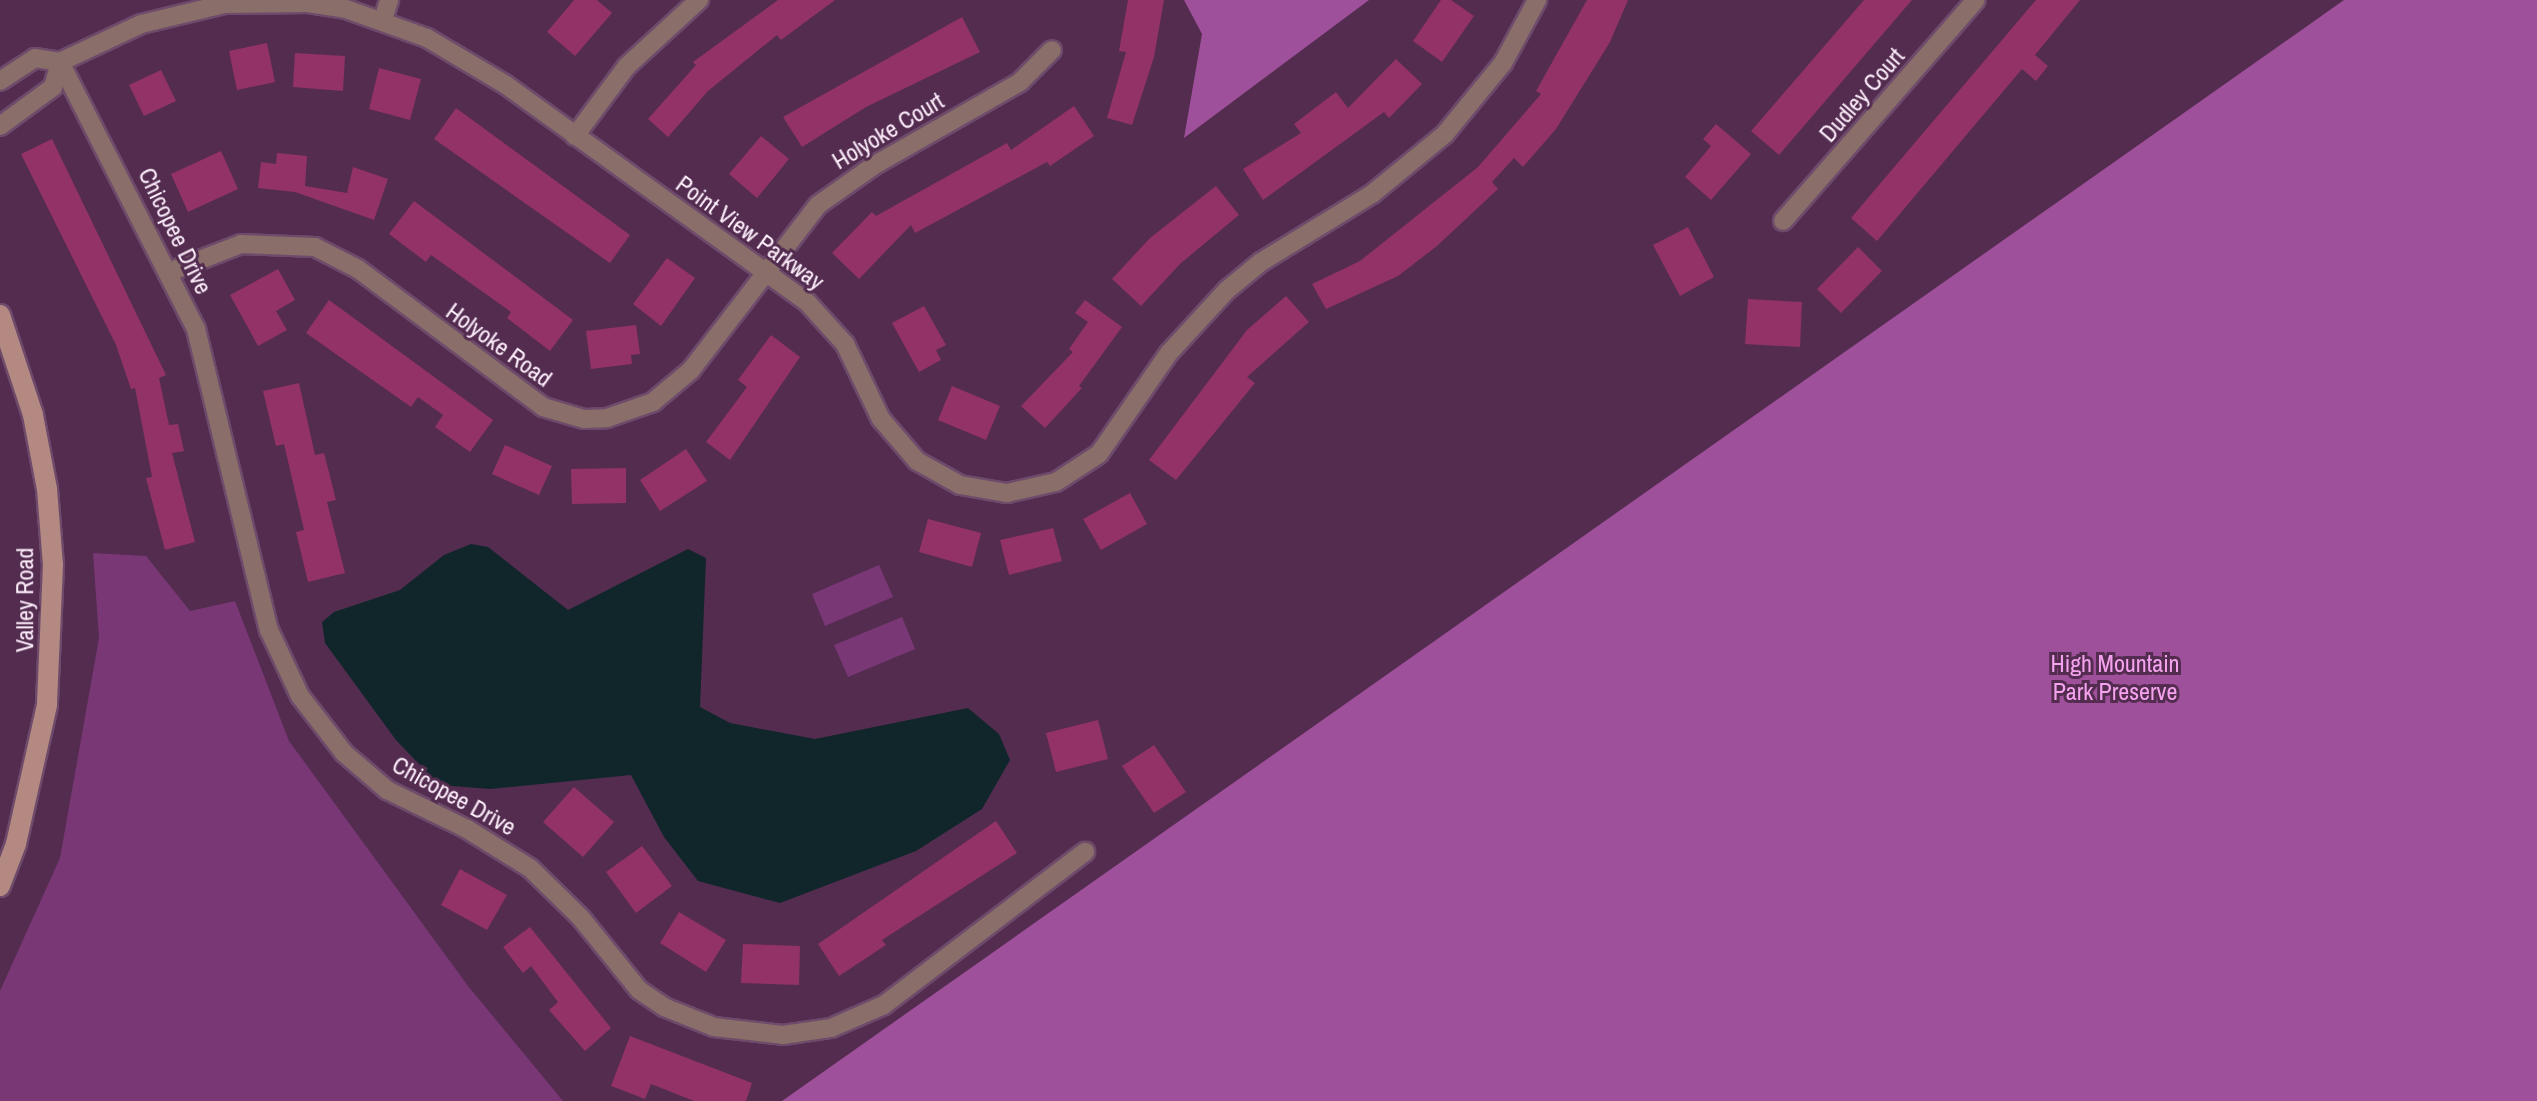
<!DOCTYPE html>
<style>
body{margin:0}
#map{position:relative;width:2537px;height:1101px;overflow:hidden;background:#532c50;font-family:"Archivo Narrow",sans-serif}
div>[style]{position:absolute}
[style*='--x']{left:calc(var(--x)*1px);top:calc(var(--y)*1px);width:calc(var(--w)*1px);rotate:calc(var(--a)*1deg)}
.green>*{inset:0;background:#7a3776}
.forest>*{inset:0;background:#9f509a}
.water>*{inset:0;background:#10262a}
.building>*{inset:0;background:#933267}
.roads{filter:drop-shadow(2px 0 #6e4b6b) drop-shadow(-2px 0 #6e4b6b) drop-shadow(0 2px #6e4b6b) drop-shadow(0 -2px #6e4b6b)}
.street>*{height:18px;margin:-9px;padding:0 9px;transform-origin:9px;border-radius:9px;background:#896e69}
.secondary>*{height:20px;margin:-10px;padding:0 10px;transform-origin:10px;border-radius:10px;background:#b38982}
span{translate:-50% -50%;white-space:nowrap;text-align:center;line-height:1.15;-webkit-text-stroke:6px #532c50;paint-order:stroke}
.street-label{font-size:24px;color:#fdeefb}
.park-label{font-size:24px;color:#f6a3ef}
</style>
<div id="map">
<div class="green">
<div style="clip-path:polygon(93px 553px,146px 556px,190px 611px,235px 601px,289px 741px,468px 986px,563px 1101px,0 1101px,0 991px,60px 858px,99px 638px)"></div>
<div style="clip-path:polygon(879px 565px,893px 597px,825px 626px,812px 594px)"></div>
<div style="clip-path:polygon(902px 617px,915px 649px,848px 677px,834px 645px)"></div>
</div>
<div class="forest">
<div style="clip-path:polygon(1184px 0,1369px 0,1184px 138px,1202px 34px)"></div>
<div style="clip-path:polygon(2344px 0,2537px 0,2537px 1101px,782px 1101px)"></div>
</div>
<div class="water">
<div style="clip-path:polygon(471px 544px,488px 547px,568px 610px,688px 549px,706px 558px,700px 707px,730px 723px,815px 739px,968px 708px,999px 734px,1010px 760px,982px 809px,916px 851px,780px 903px,698px 881px,664px 837px,631px 775px,491px 789px,439px 785px,396px 740px,325px 643px,322px 622px,334px 612px,400px 590px,444px 555px)"></div>
</div>
<div class="building">
<div style="clip-path:polygon(574px 0,597px 0,612px 13px,575px 56px,547px 32px)"></div>
<div style="clip-path:polygon(778px 0,835px 0,781px 40px,777px 35px,708px 91px,668px 137px,648px 119px,696px 65px,693px 62px)"></div>
<div style="clip-path:polygon(1128px 0,1164px 0,1154px 57px,1132px 125px,1107px 118px,1126px 52px,1119px 51px)"></div>
<div style="clip-path:polygon(1441px 0,1451px 0,1474px 16px,1442px 62px,1413px 41px)"></div>
<div style="clip-path:polygon(1587px 0,1628px 0,1610px 42px,1556px 129px,1523px 167px,1514px 158px,1492px 182px,1498px 189px,1437px 246px,1398px 276px,1326px 309px,1312px 284px,1360px 261px,1478px 167px,1541px 94px,1536px 91px)"></div>
<div style="clip-path:polygon(1864px 0,1912px 0,1779px 155px,1751px 131px)"></div>
<div style="clip-path:polygon(2036px 0,2080px 0,2035px 55px,2048px 66px,2036px 81px,2022px 69px,1877px 241px,1851px 218px)"></div>
<div style="clip-path:polygon(962px 17px,980px 52px,866px 107px,802px 147px,783px 117px)"></div>
<div style="clip-path:polygon(267px 43px,275px 82px,237px 90px,229px 51px)"></div>
<div style="clip-path:polygon(295px 53px,345px 56px,343px 91px,293px 87px)"></div>
<div style="clip-path:polygon(1396px 59px,1422px 84px,1389px 118px,1384px 112px,1263px 200px,1243px 169px,1301px 133px,1294px 124px,1336px 92px,1348px 108px)"></div>
<div style="clip-path:polygon(379px 68px,421px 79px,410px 120px,369px 109px)"></div>
<div style="clip-path:polygon(161px 70px,176px 101px,144px 116px,129px 85px)"></div>
<div style="clip-path:polygon(1074px 106px,1094px 136px,1050px 166px,1047px 162px,915px 233px,911px 225px,859px 279px,832px 253px,872px 212px,876px 216px,1007px 143px,1011px 150px)"></div>
<div style="clip-path:polygon(456px 108px,630px 235px,610px 263px,434px 139px)"></div>
<div style="clip-path:polygon(1716px 124px,1751px 154px,1711px 200px,1685px 177px,1711px 146px,1703px 139px)"></div>
<div style="clip-path:polygon(761px 136px,789px 159px,757px 198px,729px 174px)"></div>
<div style="clip-path:polygon(52px 139px,166px 375px,159px 378px,169px 425px,178px 424px,184px 451px,172px 453px,195px 542px,165px 550px,146px 478px,152px 477px,135px 388px,131px 389px,116px 345px,21px 154px)"></div>
<div style="clip-path:polygon(221px 151px,238px 189px,188px 212px,171px 174px)"></div>
<div style="clip-path:polygon(277px 153px,307px 156px,305px 186px,347px 193px,353px 167px,388px 179px,374px 220px,295px 192px,258px 188px,261px 162px,276px 164px)"></div>
<div style="clip-path:polygon(1216px 186px,1239px 215px,1181px 263px,1141px 306px,1112px 279px,1150px 238px)"></div>
<div style="clip-path:polygon(414px 201px,573px 320px,550px 351px,507px 318px,511px 312px,431px 255px,426px 262px,389px 234px)"></div>
<div style="clip-path:polygon(1688px 227px,1714px 277px,1680px 296px,1653px 245px)"></div>
<div style="clip-path:polygon(1858px 247px,1882px 271px,1841px 313px,1817px 289px)"></div>
<div style="clip-path:polygon(667px 258px,695px 278px,661px 326px,633px 304px)"></div>
<div style="clip-path:polygon(278px 269px,295px 300px,276px 311px,287px 330px,258px 346px,230px 295px)"></div>
<div style="clip-path:polygon(1286px 296px,1309px 322px,1247px 377px,1255px 383px,1176px 480px,1149px 460px,1247px 330px)"></div>
<div style="clip-path:polygon(1748px 299px,1802px 302px,1800px 347px,1745px 344px)"></div>
<div style="clip-path:polygon(329px 300px,493px 420px,470px 452px,435px 427px,443px 415px,418px 397px,411px 407px,306px 333px)"></div>
<div style="clip-path:polygon(1085px 300px,1122px 327px,1079px 386px,1082px 388px,1045px 428px,1021px 406px,1073px 352px,1069px 349px,1088px 322px,1075px 313px)"></div>
<div style="clip-path:polygon(924px 306px,946px 345px,936px 350px,941px 360px,919px 372px,892px 323px)"></div>
<div style="clip-path:polygon(636px 325px,640px 354px,631px 355px,632px 364px,591px 369px,586px 331px)"></div>
<div style="clip-path:polygon(771px 335px,800px 357px,730px 460px,706px 442px,747px 387px,738px 380px)"></div>
<div style="clip-path:polygon(299px 383px,315px 455px,324px 453px,336px 500px,327px 502px,345px 573px,308px 582px,296px 532px,304px 530px,284px 444px,276px 446px,263px 391px)"></div>
<div style="clip-path:polygon(952px 386px,1000px 406px,986px 440px,938px 420px)"></div>
<div style="clip-path:polygon(505px 445px,552px 466px,539px 495px,492px 474px)"></div>
<div style="clip-path:polygon(686px 449px,707px 481px,660px 511px,640px 480px)"></div>
<div style="clip-path:polygon(626px 468px,626px 503px,572px 504px,571px 469px)"></div>
<div style="clip-path:polygon(1130px 493px,1147px 524px,1101px 550px,1083px 519px)"></div>
<div style="clip-path:polygon(928px 519px,981px 533px,972px 567px,919px 552px)"></div>
<div style="clip-path:polygon(1053px 528px,1062px 561px,1009px 575px,1000px 540px)"></div>
<div style="clip-path:polygon(1098px 720px,1108px 759px,1056px 772px,1046px 733px)"></div>
<div style="clip-path:polygon(1154px 745px,1186px 792px,1154px 813px,1122px 766px)"></div>
<div style="clip-path:polygon(574px 787px,614px 822px,583px 857px,543px 822px)"></div>
<div style="clip-path:polygon(996px 821px,1017px 853px,882px 940px,886px 945px,839px 976px,818px 944px)"></div>
<div style="clip-path:polygon(642px 846px,672px 886px,636px 913px,606px 872px)"></div>
<div style="clip-path:polygon(460px 869px,507px 895px,487px 930px,441px 905px)"></div>
<div style="clip-path:polygon(679px 912px,726px 940px,706px 972px,660px 943px)"></div>
<div style="clip-path:polygon(530px 927px,611px 1028px,585px 1051px,549px 1010px,558px 1002px,531px 966px,523px 973px,503px 947px)"></div>
<div style="clip-path:polygon(743px 944px,800px 946px,799px 985px,741px 983px)"></div>
<div style="clip-path:polygon(630px 1036px,752px 1083px,746px 1101px,694px 1101px,651px 1084px,645px 1099px,611px 1086px)"></div>
</div>
<div class="roads">
<div class="street">
<div style="--x:383;--y:20;--w:21;--a:-73"></div>
<div style="--x:60;--y:62;--w:300;--a:63"></div>
<div style="--x:196;--y:329;--w:310;--a:76.4"></div>
<div style="--x:269;--y:630;--w:73;--a:64.8"></div>
<div style="--x:300;--y:696;--w:72;--a:52.3"></div>
<div style="--x:344;--y:753;--w:57;--a:40.7"></div>
<div style="--x:387;--y:790;--w:89;--a:26"></div>
<div style="--x:467;--y:829;--w:74;--a:31.8"></div>
<div style="--x:530;--y:868;--w:71;--a:44.4"></div>
<div style="--x:581;--y:918;--w:92;--a:51.1"></div>
<div style="--x:639;--y:990;--w:30;--a:34"></div>
<div style="--x:664;--y:1007;--w:54;--a:21.8"></div>
<div style="--x:714;--y:1027;--w:69;--a:6.6"></div>
<div style="--x:783;--y:1035;--w:49;--a:-8.3"></div>
<div style="--x:831;--y:1028;--w:58;--a:-23.5"></div>
<div style="--x:884;--y:1005;--w:253;--a:-37.3"></div>
<div style="--x:0;--y:81;--w:42;--a:-33.3"></div>
<div style="--x:35;--y:58;--w:25;--a:9"></div>
<div style="--x:60;--y:62;--w:89;--a:-25.1"></div>
<div style="--x:141;--y:24;--w:86;--a:-13.4"></div>
<div style="--x:225;--y:4;--w:83;--a:-0.7"></div>
<div style="--x:308;--y:3;--w:38;--a:9"></div>
<div style="--x:346;--y:9;--w:86;--a:19.7"></div>
<div style="--x:427;--y:38;--w:92;--a:30.7"></div>
<div style="--x:506;--y:85;--w:371;--a:35.8"></div>
<div style="--x:807;--y:302;--w:57;--a:47.9"></div>
<div style="--x:845;--y:344;--w:83;--a:64.4"></div>
<div style="--x:881;--y:419;--w:55;--a:49.4"></div>
<div style="--x:917;--y:461;--w:49;--a:29.2"></div>
<div style="--x:960;--y:485;--w:48;--a:9.7"></div>
<div style="--x:1007;--y:493;--w:50;--a:-12.7"></div>
<div style="--x:1056;--y:482;--w:51;--a:-33.1"></div>
<div style="--x:1099;--y:454;--w:123;--a:-55.3"></div>
<div style="--x:1169;--y:353;--w:86;--a:-47.4"></div>
<div style="--x:1227;--y:290;--w:44;--a:-39.5"></div>
<div style="--x:1261;--y:262;--w:130;--a:-31.5"></div>
<div style="--x:1372;--y:194;--w:94;--a:-39.4"></div>
<div style="--x:1445;--y:134;--w:92;--a:-50.8"></div>
<div style="--x:1503;--y:63;--w:72;--a:-61.6"></div>
<div style="--x:0;--y:126;--w:66;--a:-36.3"></div>
<div style="--x:53;--y:87;--w:26;--a:-74"></div>
<div style="--x:575;--y:136;--w:87;--a:-53.4"></div>
<div style="--x:627;--y:66;--w:98;--a:-42.5"></div>
<div style="--x:1783;--y:221;--w:293;--a:-48.9"></div>
<div style="--x:169;--y:272;--w:77;--a:-21.3"></div>
<div style="--x:241;--y:244;--w:74;--a:2.3"></div>
<div style="--x:315;--y:247;--w:48;--a:27.1"></div>
<div style="--x:358;--y:269;--w:231;--a:36.7"></div>
<div style="--x:543;--y:407;--w:43;--a:16.3"></div>
<div style="--x:584;--y:419;--w:23;--a:-2"></div>
<div style="--x:607;--y:418;--w:49;--a:-19.2"></div>
<div style="--x:653;--y:402;--w:50;--a:-40.1"></div>
<div style="--x:691;--y:370;--w:208;--a:-52.4"></div>
<div style="--x:818;--y:205;--w:67;--a:-35.3"></div>
<div style="--x:873;--y:166;--w:169;--a:-29.7"></div>
<div style="--x:1020;--y:82;--w:45;--a:-45"></div>
</div>
<div class="secondary">
<div style="--x:0;--y:315;--w:105;--a:71.7"></div>
<div style="--x:33;--y:415;--w:75;--a:79.3"></div>
<div style="--x:47;--y:489;--w:76;--a:85.5"></div>
<div style="--x:53;--y:565;--w:140;--a:92.5"></div>
<div style="--x:47;--y:705;--w:142;--a:102.6"></div>
<div style="--x:16;--y:844;--w:45;--a:110.9"></div>
</div>
</div>
<div class="street-label">
<span style="left:1862px;top:95px;rotate:-49deg">Dudley Court</span>
<span style="left:888px;top:131px;rotate:-31deg">Holyoke Court</span>
<span style="left:175px;top:231px;rotate:64deg">Chicopee Drive</span>
<span style="left:750px;top:233px;rotate:36deg">Point View Parkway</span>
<span style="left:499px;top:345px;rotate:36deg">Holyoke Road</span>
<span style="left:25px;top:600px;rotate:-90deg">Valley Road</span>
<span style="left:454px;top:796px;rotate:29deg">Chicopee Drive</span>
</div>
<div class="park-label">
<span style="left:2115px;top:678px">High Mountain<br>Park Preserve</span>
</div>
</div>
